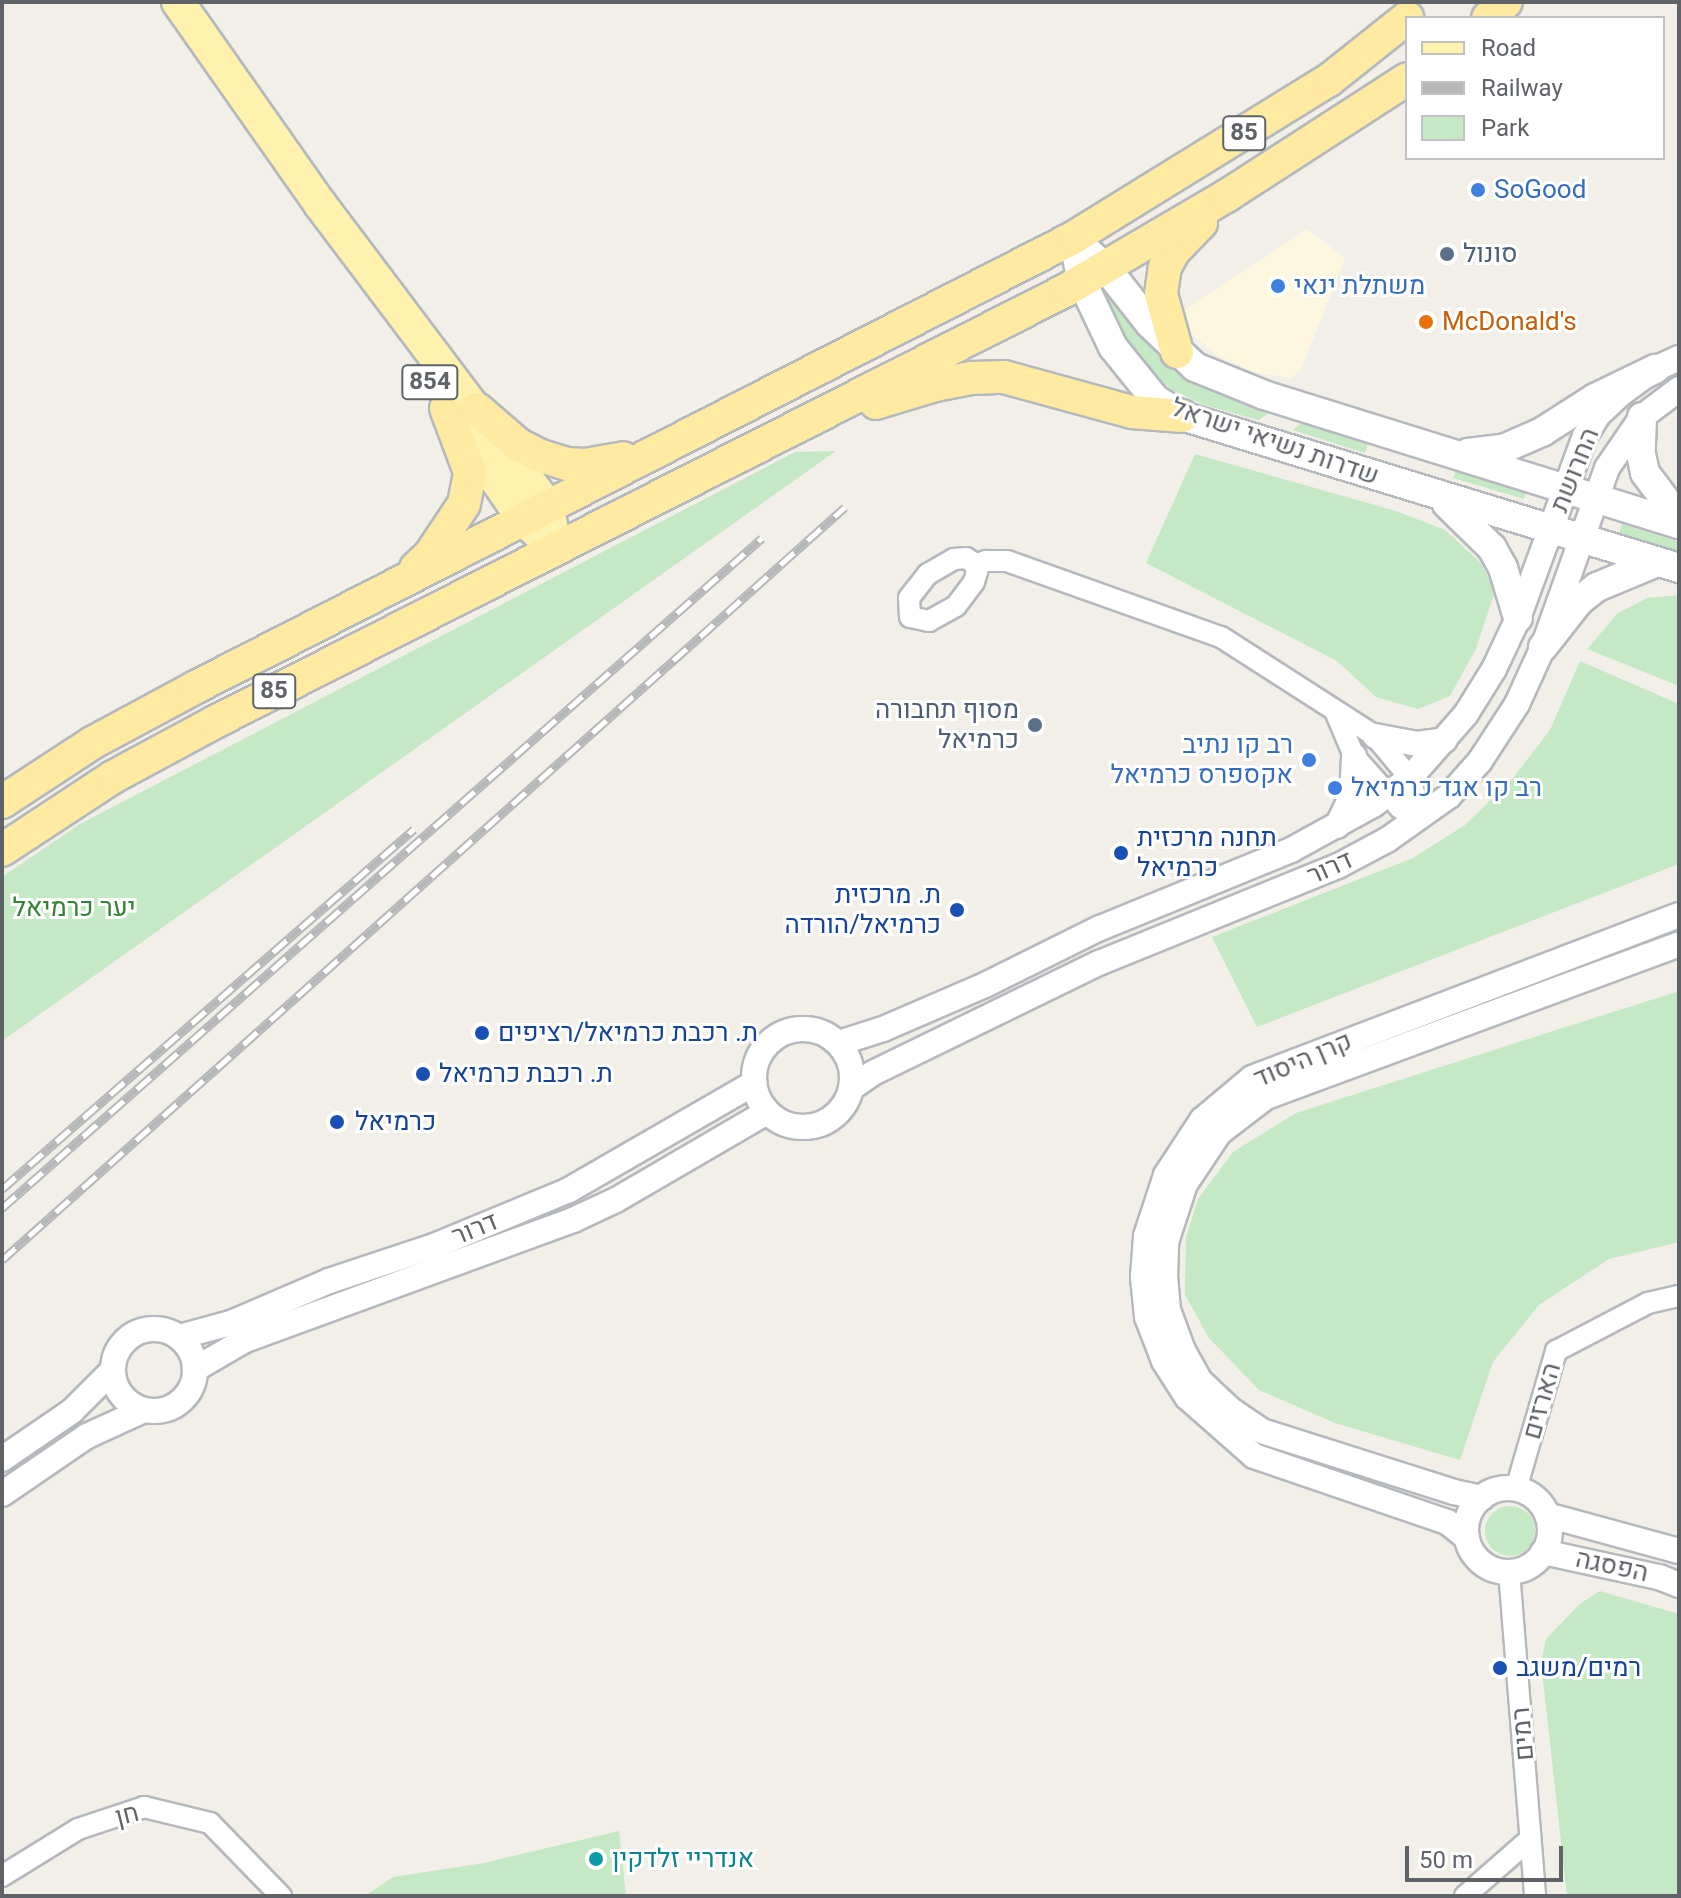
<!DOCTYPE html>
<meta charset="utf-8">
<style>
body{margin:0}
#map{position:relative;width:1681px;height:1898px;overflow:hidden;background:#f1efe8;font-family:Roboto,Heebo,sans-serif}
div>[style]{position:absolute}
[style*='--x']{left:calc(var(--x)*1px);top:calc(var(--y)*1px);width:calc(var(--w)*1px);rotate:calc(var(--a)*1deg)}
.commercial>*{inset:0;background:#fef7e0}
.green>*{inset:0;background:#c5e8c5}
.round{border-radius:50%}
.roads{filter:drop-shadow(2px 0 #b5b8bc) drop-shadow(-2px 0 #b5b8bc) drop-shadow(0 2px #b5b8bc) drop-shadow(0 -2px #b5b8bc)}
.minor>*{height:20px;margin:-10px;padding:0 10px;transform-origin:10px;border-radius:10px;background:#fff}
.tertiary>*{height:24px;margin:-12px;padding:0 12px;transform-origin:12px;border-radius:12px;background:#fff}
.tertiary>.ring{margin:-12px;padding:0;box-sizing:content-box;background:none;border:24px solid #fff;border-radius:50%}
.secondary>*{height:28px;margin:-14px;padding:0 14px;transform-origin:14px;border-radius:14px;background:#fff}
.primary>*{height:32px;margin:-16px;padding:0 16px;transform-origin:16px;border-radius:16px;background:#fff2af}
.trunk>*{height:32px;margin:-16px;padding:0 16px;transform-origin:16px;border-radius:16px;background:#feeaa1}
.rail>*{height:9px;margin-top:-4.5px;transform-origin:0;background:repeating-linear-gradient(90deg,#fff 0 18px,#b6b7b8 0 36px);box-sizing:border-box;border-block:2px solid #b6b7b8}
.dots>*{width:22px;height:22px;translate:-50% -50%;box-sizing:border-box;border:4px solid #fff;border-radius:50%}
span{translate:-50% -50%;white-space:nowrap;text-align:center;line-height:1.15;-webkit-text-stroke:6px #fff;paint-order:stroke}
.shield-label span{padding:2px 6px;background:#fff;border:2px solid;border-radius:6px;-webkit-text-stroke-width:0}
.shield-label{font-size:24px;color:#5f6368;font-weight:700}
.shop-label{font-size:26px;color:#366cbe}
.left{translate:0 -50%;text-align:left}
.right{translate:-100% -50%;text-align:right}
.service-label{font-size:26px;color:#4e5e75}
.food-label{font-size:26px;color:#c56008}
.street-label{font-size:26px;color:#5f6368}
.transit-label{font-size:26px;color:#164399}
.park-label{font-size:26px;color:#348238}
.culture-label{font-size:26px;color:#0d838f}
.frame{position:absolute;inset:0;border:4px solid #5f6368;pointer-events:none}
.legend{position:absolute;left:1405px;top:16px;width:260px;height:144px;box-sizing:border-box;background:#fff;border:2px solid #bfc1c3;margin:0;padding:10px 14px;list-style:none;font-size:24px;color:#5f6368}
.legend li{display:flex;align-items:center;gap:16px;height:40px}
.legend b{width:40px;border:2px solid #bfc1c3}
.scale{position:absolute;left:1405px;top:1846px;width:158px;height:36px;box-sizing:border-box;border:4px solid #5f6368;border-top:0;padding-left:10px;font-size:24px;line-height:28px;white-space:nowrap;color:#5f6368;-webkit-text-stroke:6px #fff;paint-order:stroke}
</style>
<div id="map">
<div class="commercial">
<div style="clip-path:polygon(1307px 229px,1345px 258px,1301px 370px,1291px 378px,1254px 372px,1216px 355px,1194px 336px,1180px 313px)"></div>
</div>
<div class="green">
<div style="clip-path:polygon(1119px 295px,1158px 353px,1182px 375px,1209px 389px,1267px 409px,1268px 414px,1258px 420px,1204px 405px,1172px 390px,1144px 366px,1120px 335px,1103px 303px)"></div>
<div style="clip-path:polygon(1305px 420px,1369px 440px,1365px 453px,1293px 430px)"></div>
<div style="clip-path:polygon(836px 451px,2px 1041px,2px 877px,80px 824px,795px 452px)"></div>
<div style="clip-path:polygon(1195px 454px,1396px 511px,1445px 530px,1480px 562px,1495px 591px,1476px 649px,1450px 696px,1418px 709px,1376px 697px,1337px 661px,1146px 563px)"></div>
<div style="clip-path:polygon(1457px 466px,1527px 487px,1524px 499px,1453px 478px)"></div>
<div style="clip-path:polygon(1622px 524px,1679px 542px,1679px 555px,1618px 536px)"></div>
<div style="clip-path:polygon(1679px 595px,1679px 686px,1587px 649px,1618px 613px,1647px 598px)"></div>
<div style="clip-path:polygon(1580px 661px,1679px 704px,1679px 864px,1257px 1027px,1212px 937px,1413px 858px,1465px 825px,1513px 778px,1550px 730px)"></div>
<div style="clip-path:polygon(1679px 991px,1679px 1242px,1609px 1259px,1539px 1305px,1493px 1362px,1460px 1460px,1335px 1423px,1259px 1390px,1209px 1338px,1185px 1295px,1186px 1237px,1198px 1199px,1233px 1152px,1296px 1113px)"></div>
<div class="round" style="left:1485px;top:1506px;width:50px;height:50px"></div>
<div style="clip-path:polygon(1600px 1591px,1679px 1614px,1679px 1896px,1567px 1896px,1541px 1662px,1546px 1639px,1581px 1603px)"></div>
<div style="clip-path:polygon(619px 1831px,626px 1896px,365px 1896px,393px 1877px,484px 1863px)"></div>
</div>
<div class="roads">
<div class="minor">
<div style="--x:966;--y:558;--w:9;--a:32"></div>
<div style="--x:974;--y:563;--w:9;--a:69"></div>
<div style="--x:977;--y:571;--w:11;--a:105"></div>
<div style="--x:974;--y:582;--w:30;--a:127"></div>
<div style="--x:956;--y:606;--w:31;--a:151"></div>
<div style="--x:929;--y:621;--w:19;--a:-168"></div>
<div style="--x:910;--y:617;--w:19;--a:-93"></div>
<div style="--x:909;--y:598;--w:31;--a:-52"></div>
<div style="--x:928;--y:574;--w:30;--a:-30"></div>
<div style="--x:954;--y:559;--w:12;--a:-5"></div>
<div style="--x:975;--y:565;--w:12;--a:-20"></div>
<div style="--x:986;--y:561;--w:21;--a:0"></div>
<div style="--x:1007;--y:561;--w:227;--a:19.6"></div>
<div style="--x:1221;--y:637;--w:183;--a:32.7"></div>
<div style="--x:1375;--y:736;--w:55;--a:50.2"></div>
<div style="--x:1410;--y:778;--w:41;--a:74.6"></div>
<div style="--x:1421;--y:818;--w:23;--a:-155"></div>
<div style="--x:1400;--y:808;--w:69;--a:-131.5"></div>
<div style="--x:1354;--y:756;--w:49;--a:-112.9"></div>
<div style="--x:1516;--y:1489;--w:144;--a:-73.8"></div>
<div style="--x:1556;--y:1351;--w:104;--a:-27.6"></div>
<div style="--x:1648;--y:1303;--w:32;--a:-13"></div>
<div style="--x:1509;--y:1571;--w:326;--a:85.4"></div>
<div style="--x:2;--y:1876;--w:89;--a:-31.7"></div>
<div style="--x:78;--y:1829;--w:70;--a:-18.4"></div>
<div style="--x:144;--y:1807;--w:68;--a:13.6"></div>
<div style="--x:210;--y:1823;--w:102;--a:45.8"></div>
<div style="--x:1465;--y:1896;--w:86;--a:-41.2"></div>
</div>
<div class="tertiary">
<div style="--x:1375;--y:736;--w:43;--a:10.8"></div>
<div style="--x:1417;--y:744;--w:28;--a:-8"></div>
<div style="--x:1337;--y:826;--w:34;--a:-64"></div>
<div style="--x:1352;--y:795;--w:39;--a:-87"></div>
<div class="ring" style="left:754px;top:1029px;width:74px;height:74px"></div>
<div style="--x:839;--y:1043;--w:46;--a:-17.7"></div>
<div style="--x:883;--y:1029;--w:111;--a:-23.3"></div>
<div style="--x:985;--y:985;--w:128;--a:-26.4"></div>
<div style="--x:1100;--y:928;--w:206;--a:-22.2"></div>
<div style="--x:1291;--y:850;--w:94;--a:-28.8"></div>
<div style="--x:1373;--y:805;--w:46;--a:-36.1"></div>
<div style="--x:1410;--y:778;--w:85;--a:-48.8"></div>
<div style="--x:1466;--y:714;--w:53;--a:-58.1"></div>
<div style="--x:1494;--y:669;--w:56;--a:-64.8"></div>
<div style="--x:1518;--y:618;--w:194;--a:-69.8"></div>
<div style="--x:1585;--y:436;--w:26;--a:-58"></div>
<div style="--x:1599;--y:414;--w:33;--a:-43"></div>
<div style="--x:1623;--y:392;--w:39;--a:-36"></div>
<div style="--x:1655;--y:369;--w:26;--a:-25"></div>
<div style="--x:851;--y:1088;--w:27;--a:-34"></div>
<div style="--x:873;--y:1073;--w:251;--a:-26"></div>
<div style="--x:1099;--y:963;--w:258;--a:-22.1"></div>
<div style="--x:1338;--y:866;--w:55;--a:-28"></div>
<div style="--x:1387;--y:840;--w:76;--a:-35.4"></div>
<div style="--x:1449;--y:796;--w:47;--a:-48.5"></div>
<div style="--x:1480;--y:761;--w:68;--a:-57"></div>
<div style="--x:1517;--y:704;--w:63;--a:-65.5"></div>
<div style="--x:1543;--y:647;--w:190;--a:-70.3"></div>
<div style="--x:1607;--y:468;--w:62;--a:-55.5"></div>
<div style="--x:1642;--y:417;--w:46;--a:-37.1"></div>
<div class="ring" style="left:113px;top:1329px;width:58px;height:58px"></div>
<div style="--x:179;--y:1337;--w:54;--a:-15.1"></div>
<div style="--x:231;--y:1323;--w:107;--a:-23.2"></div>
<div style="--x:329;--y:1281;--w:111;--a:-18.4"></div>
<div style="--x:434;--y:1246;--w:146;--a:-22.5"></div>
<div style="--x:569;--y:1190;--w:214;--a:-30"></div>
<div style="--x:195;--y:1369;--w:58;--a:-30.1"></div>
<div style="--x:245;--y:1340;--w:349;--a:-20.1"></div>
<div style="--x:573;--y:1220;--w:47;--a:-24.9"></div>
<div style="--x:616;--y:1200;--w:175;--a:-30.2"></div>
<div style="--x:2;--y:1459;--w:85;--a:-34.4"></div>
<div style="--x:72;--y:1411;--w:58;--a:-45"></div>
<div class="ring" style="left:1466px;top:1488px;width:60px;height:60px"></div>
<div style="--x:2;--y:1494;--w:103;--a:-34.3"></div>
<div style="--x:87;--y:1436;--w:63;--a:-24.5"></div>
<div style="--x:1482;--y:1498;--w:29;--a:-168"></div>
<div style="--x:1454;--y:1492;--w:201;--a:-162.4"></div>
<div style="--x:1262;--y:1431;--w:37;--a:-146"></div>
<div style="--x:1231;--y:1410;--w:42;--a:-136.9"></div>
<div style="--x:1200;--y:1381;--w:38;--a:-119"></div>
<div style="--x:1182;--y:1348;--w:40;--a:-110.2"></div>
<div style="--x:1168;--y:1310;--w:32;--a:-95"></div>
<div style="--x:1165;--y:1278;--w:36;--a:-88"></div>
<div style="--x:1166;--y:1242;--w:61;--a:-71.9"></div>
<div style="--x:1185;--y:1184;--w:61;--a:-56.3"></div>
<div style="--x:1219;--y:1133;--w:59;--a:-37.5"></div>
<div style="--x:1266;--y:1097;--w:440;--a:-20.3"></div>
<div style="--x:1547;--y:1515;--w:137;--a:15.3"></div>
<div style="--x:1467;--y:1538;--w:26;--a:-141"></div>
<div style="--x:1447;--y:1522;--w:204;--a:-161.1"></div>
<div style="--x:1254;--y:1456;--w:89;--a:-138.6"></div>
<div style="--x:1187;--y:1397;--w:43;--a:-122.6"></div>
<div style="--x:1164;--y:1361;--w:47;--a:-111.1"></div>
<div style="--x:1147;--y:1317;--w:40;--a:-95.7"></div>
<div style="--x:1143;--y:1277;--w:41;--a:-85.8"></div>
<div style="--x:1146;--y:1236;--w:64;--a:-71.8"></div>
<div style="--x:1166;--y:1175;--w:66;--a:-56.8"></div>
<div style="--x:1202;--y:1120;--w:65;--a:-40"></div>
<div style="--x:1252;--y:1078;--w:457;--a:-20.9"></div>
<div style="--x:1543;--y:1552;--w:119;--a:12.2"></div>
<div style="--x:1659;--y:1577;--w:22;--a:22"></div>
</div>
<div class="secondary">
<div style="--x:1073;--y:238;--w:45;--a:78.4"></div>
<div style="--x:1082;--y:282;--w:72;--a:64.5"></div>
<div style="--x:1113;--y:347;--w:67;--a:51.1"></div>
<div style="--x:1155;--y:399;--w:32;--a:32"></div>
<div style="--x:1182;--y:416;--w:520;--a:17.01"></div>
<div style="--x:1088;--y:252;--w:24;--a:42"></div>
<div style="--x:1106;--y:268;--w:71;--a:51.8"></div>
<div style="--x:1150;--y:324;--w:62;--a:43.7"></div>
<div style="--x:1195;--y:367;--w:74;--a:22.1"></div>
<div style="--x:1264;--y:395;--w:435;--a:17.3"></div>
<div style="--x:1642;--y:417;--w:37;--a:92"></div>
<div style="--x:1641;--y:454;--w:19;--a:78"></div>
<div style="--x:1645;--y:473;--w:56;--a:52.9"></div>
<div style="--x:1468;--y:453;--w:35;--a:-7"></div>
<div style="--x:1503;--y:449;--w:43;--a:-23.6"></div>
<div style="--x:1542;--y:432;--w:63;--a:-32.7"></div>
<div style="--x:1595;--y:398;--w:67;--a:-25.8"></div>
<div style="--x:1447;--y:504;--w:63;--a:44.4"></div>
<div style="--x:1492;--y:548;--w:23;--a:61"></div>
<div style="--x:1503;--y:568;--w:52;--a:73.3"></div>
<div style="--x:1543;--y:647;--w:58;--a:-52"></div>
<div style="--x:1579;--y:601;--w:23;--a:-38"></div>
<div style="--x:1597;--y:587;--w:65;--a:-22.6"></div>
</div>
<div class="primary">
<div style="--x:178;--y:2;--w:247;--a:54.9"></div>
<div style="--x:320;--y:204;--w:379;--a:53"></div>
<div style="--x:548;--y:507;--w:42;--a:80.3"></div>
<div style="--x:460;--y:427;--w:113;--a:55.5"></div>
<div style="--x:524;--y:520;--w:24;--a:42"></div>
</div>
<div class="trunk">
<div style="--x:1488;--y:18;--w:24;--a:-42"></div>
<div style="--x:1177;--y:352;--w:60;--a:-105.4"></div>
<div style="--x:1161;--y:294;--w:27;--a:-82"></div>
<div style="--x:1165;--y:267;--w:18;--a:-61"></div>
<div style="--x:1174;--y:251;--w:39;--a:-46"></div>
<div style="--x:876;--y:403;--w:62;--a:-17"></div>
<div style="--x:935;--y:385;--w:38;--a:-11"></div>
<div style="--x:972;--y:378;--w:32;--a:-2"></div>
<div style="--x:1004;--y:377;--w:133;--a:15.3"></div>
<div style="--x:1132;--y:412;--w:50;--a:4.6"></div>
<div style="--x:477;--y:409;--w:55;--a:40.6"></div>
<div style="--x:519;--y:445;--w:25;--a:27"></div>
<div style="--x:541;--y:456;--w:27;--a:17"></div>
<div style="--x:567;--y:464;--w:18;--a:3"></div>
<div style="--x:585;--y:465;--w:39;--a:-10"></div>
<div style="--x:416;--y:568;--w:19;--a:-43"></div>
<div style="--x:430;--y:555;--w:61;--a:-56.3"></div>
<div style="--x:464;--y:504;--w:33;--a:-79"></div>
<div style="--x:470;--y:472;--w:68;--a:-110.6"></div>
<div style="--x:2;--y:802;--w:108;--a:-33.2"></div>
<div style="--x:92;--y:743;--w:118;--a:-28.3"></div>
<div style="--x:196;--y:687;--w:985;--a:-27.11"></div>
<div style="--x:1073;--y:238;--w:301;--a:-31.7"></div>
<div style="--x:1329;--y:80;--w:100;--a:-38.5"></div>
<div style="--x:2;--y:850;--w:133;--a:-33.3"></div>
<div style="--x:113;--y:777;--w:116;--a:-28.3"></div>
<div style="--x:215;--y:722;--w:954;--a:-26.91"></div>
<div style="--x:1066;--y:290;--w:188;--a:-30.4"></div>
<div style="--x:1228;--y:195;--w:213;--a:-32.9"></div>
</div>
</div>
<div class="rail">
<div style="--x:2;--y:1189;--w:547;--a:-41.15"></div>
<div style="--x:2;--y:1208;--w:1013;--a:-41.4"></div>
<div style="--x:2;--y:1260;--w:1130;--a:-41.77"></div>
</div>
<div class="dots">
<div style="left:1478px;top:190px;background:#3f7fe0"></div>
<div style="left:1447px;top:254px;background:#5c6f8a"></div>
<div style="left:1278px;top:286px;background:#3f7fe0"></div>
<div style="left:1426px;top:322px;background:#e8710a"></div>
<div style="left:1035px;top:725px;background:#5c6f8a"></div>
<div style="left:1309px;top:760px;background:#3f7fe0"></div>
<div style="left:1335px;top:788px;background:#3f7fe0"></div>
<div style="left:1121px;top:853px;background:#1a4fb4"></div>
<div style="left:957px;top:910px;background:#1a4fb4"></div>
<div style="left:482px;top:1033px;background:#1a4fb4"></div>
<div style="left:423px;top:1074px;background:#1a4fb4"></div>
<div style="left:337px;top:1122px;background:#1a4fb4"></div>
<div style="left:1500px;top:1668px;background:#1a4fb4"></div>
<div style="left:596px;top:1859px;background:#0f9aa8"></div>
</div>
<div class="shield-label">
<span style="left:1244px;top:133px">85</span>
<span style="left:430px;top:382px">854</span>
<span style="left:274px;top:691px">85</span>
</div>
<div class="shop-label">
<span class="left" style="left:1494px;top:190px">SoGood</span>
<span class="left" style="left:1294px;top:286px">משתלת ינאי</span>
<span class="right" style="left:1293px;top:760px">רב קו נתיב<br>אקספרס כרמיאל</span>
<span class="left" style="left:1351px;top:788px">רב קו אגד כרמיאל</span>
</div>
<div class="service-label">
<span class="left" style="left:1463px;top:254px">סונול</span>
<span class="right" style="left:1019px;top:725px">מסוף תחבורה<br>כרמיאל</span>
</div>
<div class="food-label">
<span class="left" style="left:1442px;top:322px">McDonald's</span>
</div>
<div class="street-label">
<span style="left:1275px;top:442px;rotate:19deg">שדרות נשיאי ישראל</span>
<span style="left:1575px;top:470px;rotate:-68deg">החרושת</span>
<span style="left:1330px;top:868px;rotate:-24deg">דרור</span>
<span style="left:1303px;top:1060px;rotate:-23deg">קרן היסוד</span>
<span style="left:475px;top:1229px;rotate:-22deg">דרור</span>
<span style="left:1542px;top:1401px;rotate:-74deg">הארזים</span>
<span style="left:1612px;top:1566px;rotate:12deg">הפסגה</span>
<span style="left:1523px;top:1734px;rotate:-95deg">רמים</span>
<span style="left:127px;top:1815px;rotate:-14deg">חן</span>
</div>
<div class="transit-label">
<span class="left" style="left:1137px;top:853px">תחנה מרכזית<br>כרמיאל</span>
<span class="right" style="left:941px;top:910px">ת. מרכזית<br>כרמיאל/הורדה</span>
<span class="left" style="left:498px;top:1033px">ת. רכבת כרמיאל/רציפים</span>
<span class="left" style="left:439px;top:1074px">ת. רכבת כרמיאל</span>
<span class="left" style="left:355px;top:1122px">כרמיאל</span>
<span class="left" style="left:1516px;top:1668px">רמים/משגב</span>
</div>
<div class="park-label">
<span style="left:74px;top:908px">יער כרמיאל</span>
</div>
<div class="culture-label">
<span class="left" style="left:612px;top:1859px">אנדריי זלדקין</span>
</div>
<div class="frame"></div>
<ul class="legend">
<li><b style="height:10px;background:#fff2af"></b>Road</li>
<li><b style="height:10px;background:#b6b7b8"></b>Railway</li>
<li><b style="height:22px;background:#c5e8c5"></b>Park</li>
</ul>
<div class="scale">50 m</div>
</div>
